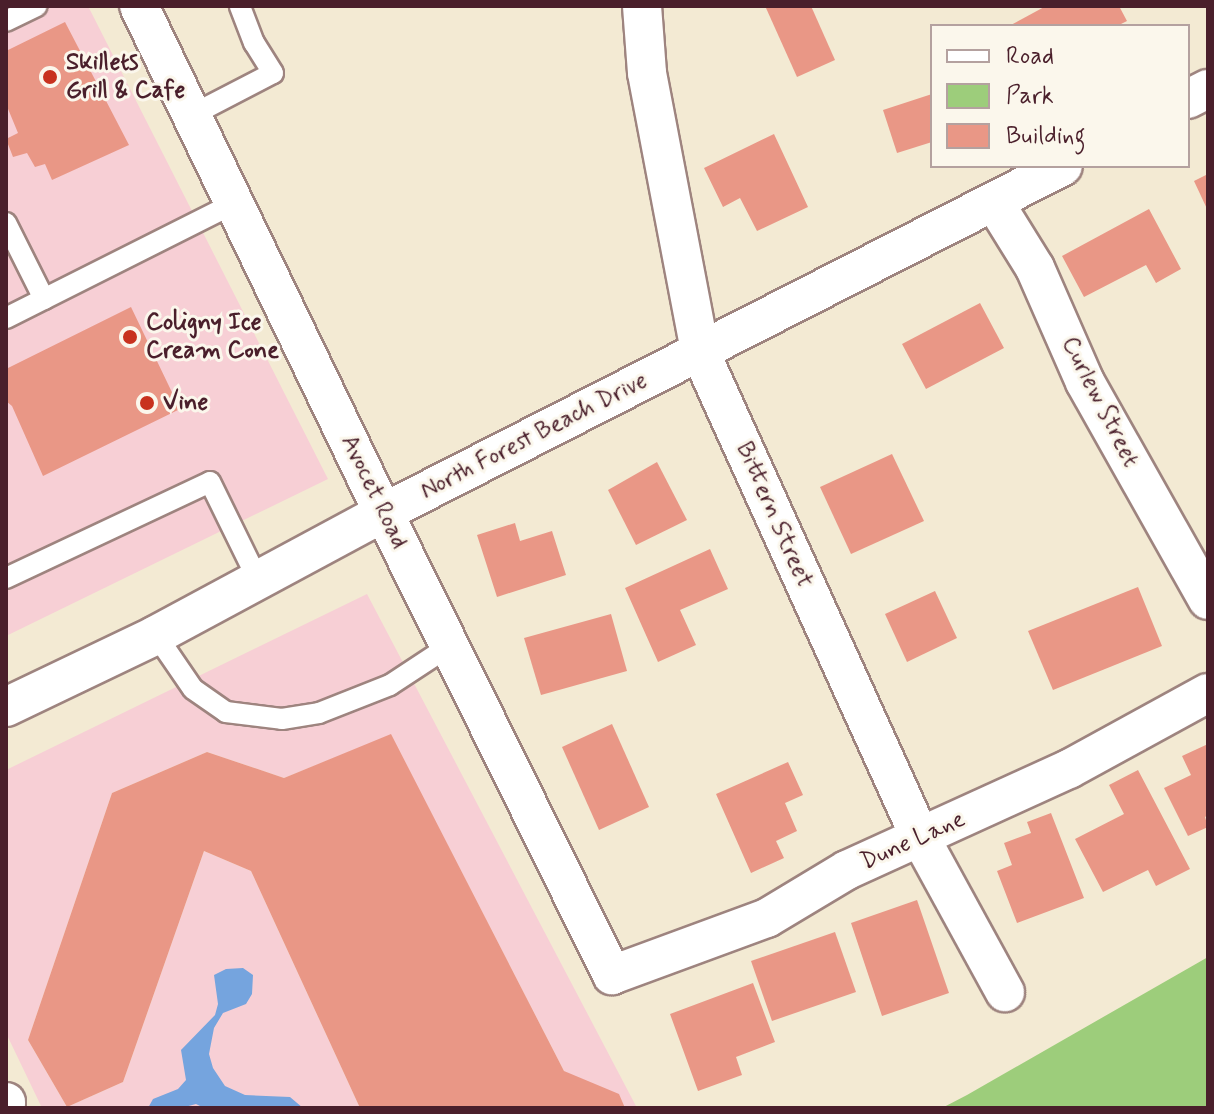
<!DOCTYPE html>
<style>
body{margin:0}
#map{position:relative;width:1214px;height:1114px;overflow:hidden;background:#f3ead3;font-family:Mynerve,sans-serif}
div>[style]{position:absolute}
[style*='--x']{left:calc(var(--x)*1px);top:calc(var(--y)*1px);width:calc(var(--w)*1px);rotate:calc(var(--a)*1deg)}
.built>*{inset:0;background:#f7cfd5}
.green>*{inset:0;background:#9dcd7b}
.water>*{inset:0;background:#75a4de}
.building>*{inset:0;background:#e99786}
.roads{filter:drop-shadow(2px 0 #9e847f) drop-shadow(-2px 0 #9e847f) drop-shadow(0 2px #9e847f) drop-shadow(0 -2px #9e847f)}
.lane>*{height:20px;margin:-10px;padding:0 10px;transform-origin:10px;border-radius:10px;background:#fff}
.street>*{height:38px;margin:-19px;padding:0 19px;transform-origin:19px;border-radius:19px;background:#fff}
.dots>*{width:22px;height:22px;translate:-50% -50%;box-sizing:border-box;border:4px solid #fbf7ec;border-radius:50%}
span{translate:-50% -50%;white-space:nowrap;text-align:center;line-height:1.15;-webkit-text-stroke:6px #fbf7ec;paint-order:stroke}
.poi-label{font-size:24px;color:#4a1f2b;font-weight:700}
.left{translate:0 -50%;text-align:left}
.street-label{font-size:24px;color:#4a1f2b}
.frame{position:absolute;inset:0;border:8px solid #4a1f2b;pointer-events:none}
.legend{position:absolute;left:930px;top:24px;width:260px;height:144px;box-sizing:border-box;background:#fbf7ec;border:2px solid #b4a19f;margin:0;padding:10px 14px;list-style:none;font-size:24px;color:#4a1f2b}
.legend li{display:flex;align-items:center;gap:16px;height:40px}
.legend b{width:40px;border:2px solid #b4a19f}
</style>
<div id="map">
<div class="built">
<div style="clip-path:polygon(6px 6px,88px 6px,328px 479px,6px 636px)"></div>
<div style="clip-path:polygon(367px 594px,637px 1108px,625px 1108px,564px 1071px,391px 735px,284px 778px,207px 752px,112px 793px,28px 1040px,67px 1107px,123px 1082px,204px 851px,251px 871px,360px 1108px,42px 1108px,6px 1033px,6px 770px)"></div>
</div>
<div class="green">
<div style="clip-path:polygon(1208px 957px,1208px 1108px,942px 1108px,967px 1095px)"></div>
</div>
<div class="water">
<div style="clip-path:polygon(243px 968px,253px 975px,252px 994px,246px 1004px,223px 1013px,214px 1028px,209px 1054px,213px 1068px,225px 1086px,245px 1095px,290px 1097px,303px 1108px,204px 1108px,196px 1104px,181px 1108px,148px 1108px,153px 1099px,178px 1089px,186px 1080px,181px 1050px,215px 1015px,218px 1004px,214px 975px,226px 969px)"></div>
</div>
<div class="building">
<div style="clip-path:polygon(771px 6px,811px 6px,835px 60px,797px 77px,766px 8px)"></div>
<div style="clip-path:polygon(1046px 6px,1119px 6px,1127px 21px,1117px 26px,1009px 26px)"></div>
<div style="clip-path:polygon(65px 22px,129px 145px,52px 180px,45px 164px,35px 167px,27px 153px,13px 157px,6px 139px,18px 133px,6px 104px,6px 51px)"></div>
<div style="clip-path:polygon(932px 94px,932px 142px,897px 153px,883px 110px)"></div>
<div style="clip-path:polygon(774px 134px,808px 207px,757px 231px,740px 198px,723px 207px,704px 168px)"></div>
<div style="clip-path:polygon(1208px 174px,1208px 211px,1194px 181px)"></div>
<div style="clip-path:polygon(1149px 209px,1181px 269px,1156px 283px,1146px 265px,1084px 297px,1062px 256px)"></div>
<div style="clip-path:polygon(980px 303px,1004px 348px,926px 389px,902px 344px)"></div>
<div style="clip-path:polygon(131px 307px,180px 409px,43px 476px,12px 406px,6px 401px,6px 369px)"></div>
<div style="clip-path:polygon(892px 454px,924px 521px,851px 554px,820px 487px)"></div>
<div style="clip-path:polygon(657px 462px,687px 520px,636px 545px,608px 490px)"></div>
<div style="clip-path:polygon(515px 523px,520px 541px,552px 531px,566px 575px,497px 597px,477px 535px)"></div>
<div style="clip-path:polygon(710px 549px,728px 589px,680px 610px,696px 645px,658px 662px,625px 588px)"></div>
<div style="clip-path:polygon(1138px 587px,1162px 646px,1053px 690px,1028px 631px)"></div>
<div style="clip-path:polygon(935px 591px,957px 638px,907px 662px,885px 614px)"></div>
<div style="clip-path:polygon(611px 614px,627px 671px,541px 695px,524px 638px)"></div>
<div style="clip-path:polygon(612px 724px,649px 807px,599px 830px,562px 747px)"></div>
<div style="clip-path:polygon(391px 734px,564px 1071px,619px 1094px,625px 1108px,360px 1108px,251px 871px,204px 851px,123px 1082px,67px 1107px,28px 1040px,112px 793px,207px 752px,284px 778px)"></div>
<div style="clip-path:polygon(1208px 744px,1208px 815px,1205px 817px,1208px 827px,1188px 836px,1164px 788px,1191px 775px,1182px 756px)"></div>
<div style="clip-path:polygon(788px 762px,803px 795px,785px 803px,797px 831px,776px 841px,784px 858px,751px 873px,716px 794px)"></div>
<div style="clip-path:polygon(1138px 770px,1190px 869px,1156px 886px,1148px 870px,1103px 892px,1075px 839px,1124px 814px,1109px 785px)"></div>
<div style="clip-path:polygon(1051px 813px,1084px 898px,1017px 923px,997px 871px,1012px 865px,1004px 843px,1031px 833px,1027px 822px)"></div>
<div style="clip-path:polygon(917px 900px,949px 993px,882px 1016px,851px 923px)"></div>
<div style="clip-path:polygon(835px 932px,856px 992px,772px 1021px,751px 961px)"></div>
<div style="clip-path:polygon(753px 983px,775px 1042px,736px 1057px,742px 1075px,698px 1091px,670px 1014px)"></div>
</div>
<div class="roads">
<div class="lane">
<div style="--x:6;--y:21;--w:34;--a:-26"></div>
<div style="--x:192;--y:115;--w:91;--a:-27.4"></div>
<div style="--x:273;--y:73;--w:36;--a:-122"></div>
<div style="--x:254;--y:43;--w:40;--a:-111"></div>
<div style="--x:6;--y:223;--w:85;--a:63.4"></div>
<div style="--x:6;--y:318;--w:256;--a:-26.7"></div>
<div style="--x:6;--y:578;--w:225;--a:-25.2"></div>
<div style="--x:210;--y:482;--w:109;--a:63.9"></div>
<div style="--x:156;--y:635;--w:65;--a:55.6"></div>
<div style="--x:193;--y:689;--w:40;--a:34.9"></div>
<div style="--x:226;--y:712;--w:56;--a:7.1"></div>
<div style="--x:282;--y:719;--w:37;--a:-9"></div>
<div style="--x:319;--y:713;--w:76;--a:-21.5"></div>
<div style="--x:390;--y:685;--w:73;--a:-33.3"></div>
</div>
<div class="street">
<div style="--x:139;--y:6;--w:521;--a:64.27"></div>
<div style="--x:365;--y:475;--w:558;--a:63.71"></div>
<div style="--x:612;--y:975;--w:165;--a:-20.2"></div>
<div style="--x:767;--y:918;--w:93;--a:-31"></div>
<div style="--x:847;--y:870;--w:244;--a:-24.5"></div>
<div style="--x:1069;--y:769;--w:158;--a:-28.7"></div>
<div style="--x:642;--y:6;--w:67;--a:85.7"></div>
<div style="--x:647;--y:73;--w:284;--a:79.2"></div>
<div style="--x:700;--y:352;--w:533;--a:65.6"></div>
<div style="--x:920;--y:837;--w:177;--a:61.3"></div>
<div style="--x:1188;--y:99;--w:22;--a:-27"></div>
<div style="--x:998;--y:201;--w:9;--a:84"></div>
<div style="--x:999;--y:210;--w:68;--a:58.2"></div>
<div style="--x:1035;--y:268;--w:124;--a:66.3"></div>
<div style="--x:1085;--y:382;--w:250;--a:60.6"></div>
<div style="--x:6;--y:707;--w:166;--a:-25.6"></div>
<div style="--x:156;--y:635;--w:258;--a:-28.3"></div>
<div style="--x:383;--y:513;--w:763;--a:-27.03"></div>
<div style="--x:6;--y:1102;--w:2;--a:90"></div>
</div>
</div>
<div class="dots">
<div style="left:50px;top:77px;background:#c8321e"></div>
<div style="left:130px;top:337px;background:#c8321e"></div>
<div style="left:147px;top:403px;background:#c8321e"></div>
</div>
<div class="poi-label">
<span class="left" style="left:66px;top:77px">Skillets<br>Grill &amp; Cafe</span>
<span class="left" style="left:146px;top:337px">Coligny Ice<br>Cream Cone</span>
<span class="left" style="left:163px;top:403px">Vine</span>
</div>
<div class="street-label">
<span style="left:1100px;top:402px;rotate:63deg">Curlew Street</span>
<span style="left:534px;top:436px;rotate:-27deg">North Forest Beach Drive</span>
<span style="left:374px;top:492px;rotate:64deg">Avocet Road</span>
<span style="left:774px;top:515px;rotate:66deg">Bittern Street</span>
<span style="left:913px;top:841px;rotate:-24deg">Dune Lane</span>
</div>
<div class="frame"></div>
<ul class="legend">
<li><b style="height:10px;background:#fff"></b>Road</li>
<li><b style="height:22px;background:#9dcd7b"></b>Park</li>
<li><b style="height:22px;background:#e99786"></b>Building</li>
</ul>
</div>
